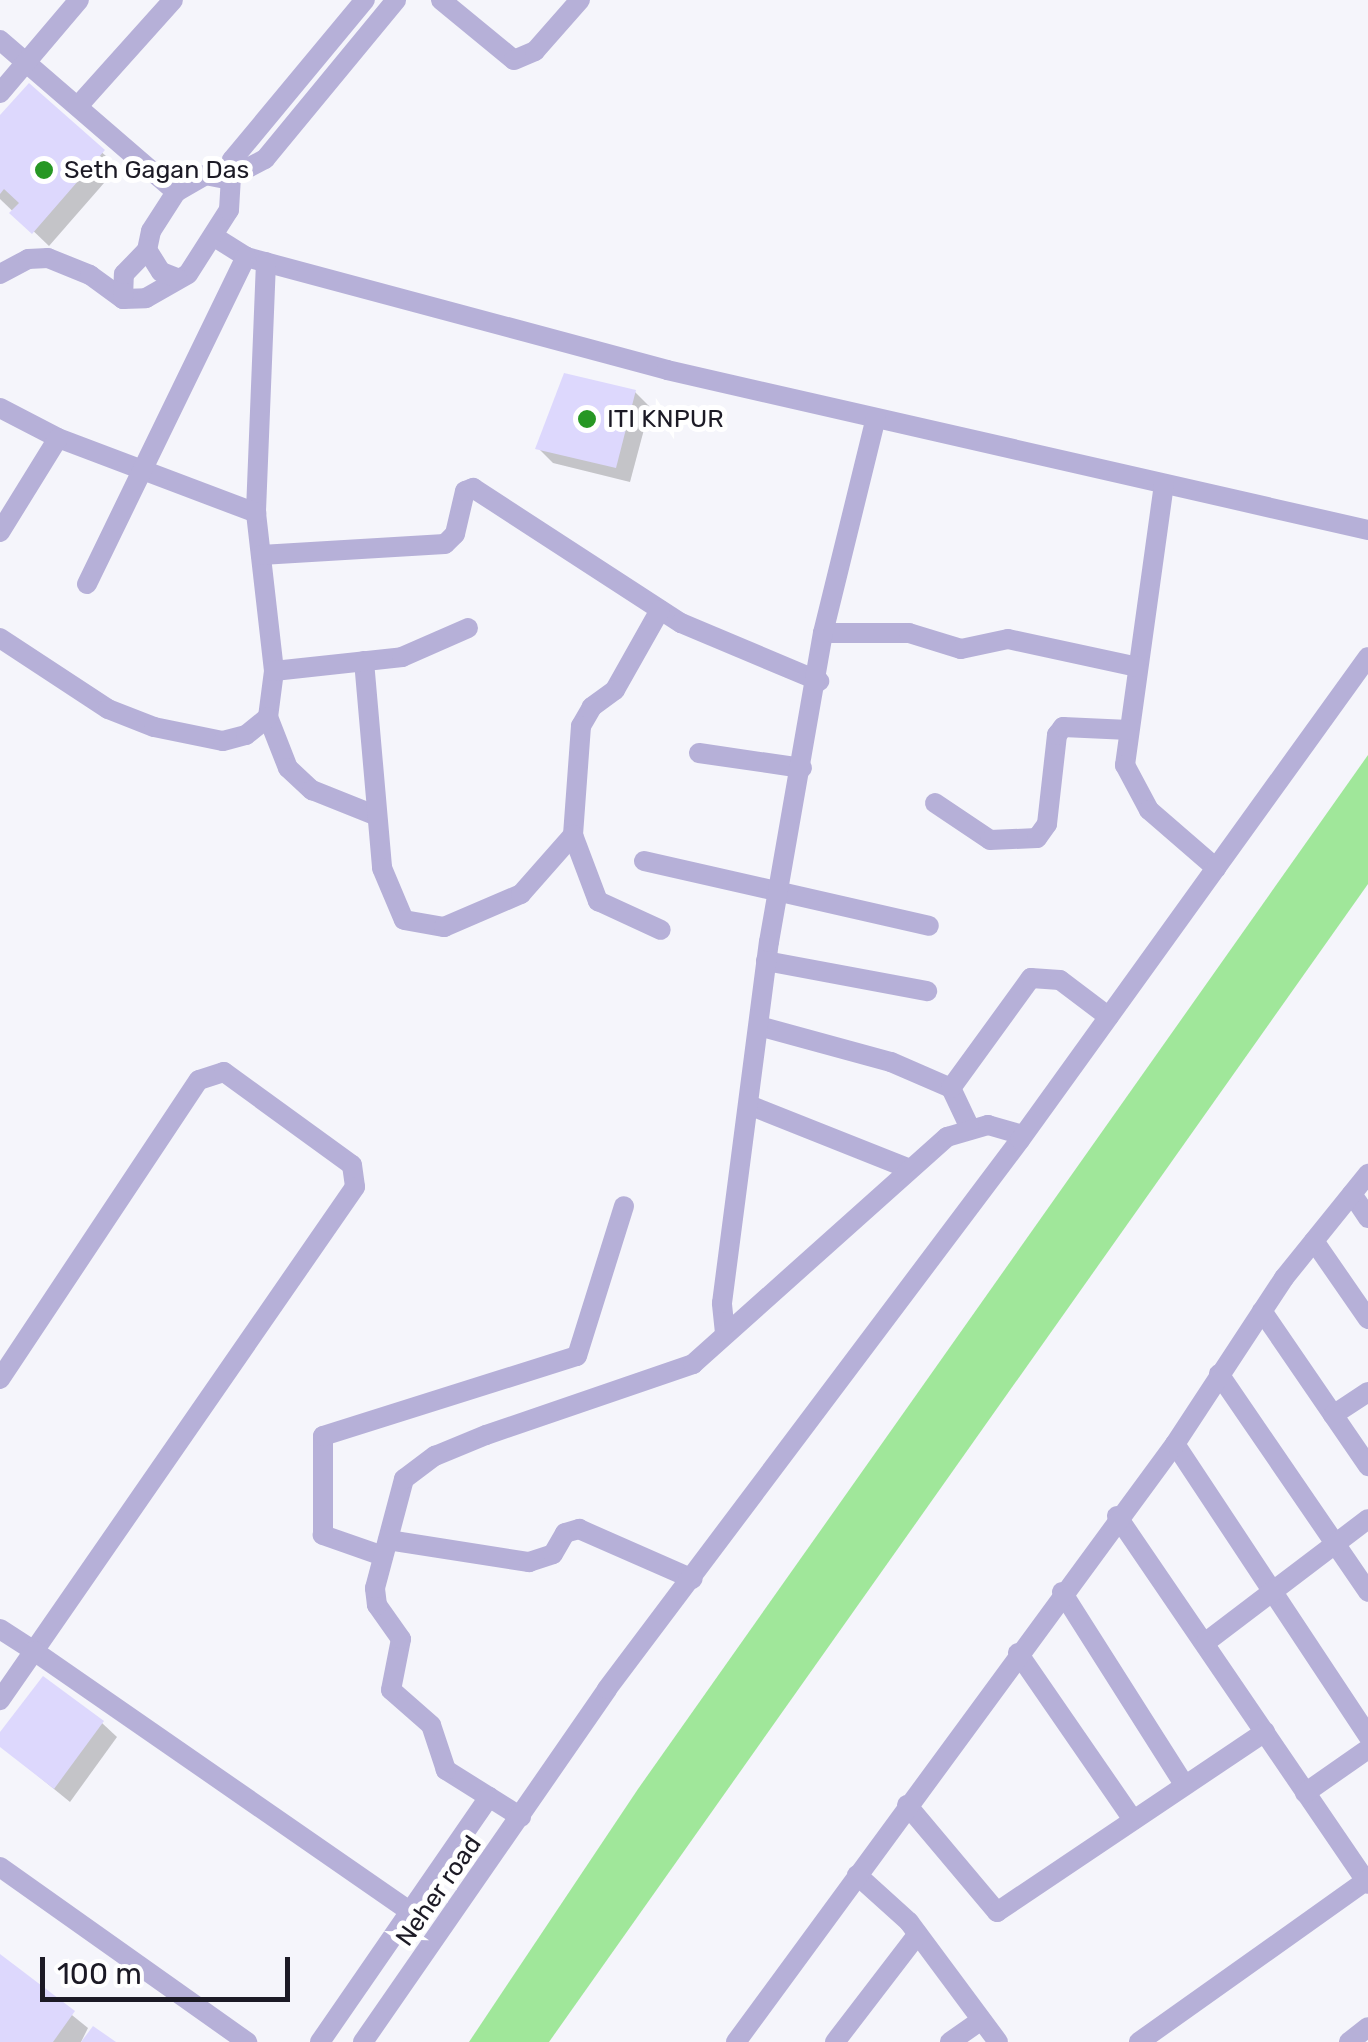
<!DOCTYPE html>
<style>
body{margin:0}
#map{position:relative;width:1368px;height:2042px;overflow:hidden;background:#f5f5fb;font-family:Rubik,sans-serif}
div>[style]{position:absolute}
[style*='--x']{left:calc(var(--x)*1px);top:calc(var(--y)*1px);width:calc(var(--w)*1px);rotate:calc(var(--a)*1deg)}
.water>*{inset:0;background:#a0e79a}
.shadow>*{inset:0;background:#0003}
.building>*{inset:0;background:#ddd8fd}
.minor>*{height:20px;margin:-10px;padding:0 10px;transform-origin:10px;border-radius:10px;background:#b6b0d8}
.dots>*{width:28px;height:28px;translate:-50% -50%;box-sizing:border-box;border:5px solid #fff;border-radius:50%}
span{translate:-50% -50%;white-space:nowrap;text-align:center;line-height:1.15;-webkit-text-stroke:10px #fff;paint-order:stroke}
.poi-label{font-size:25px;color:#1c1a25}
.left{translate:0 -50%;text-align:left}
.street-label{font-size:25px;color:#1c1a25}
.scale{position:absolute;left:40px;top:1957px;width:250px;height:45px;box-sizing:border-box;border:5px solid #1c1a25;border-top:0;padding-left:12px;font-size:30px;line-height:35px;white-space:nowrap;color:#1c1a25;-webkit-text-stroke:8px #fff;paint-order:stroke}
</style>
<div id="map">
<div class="water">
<div style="clip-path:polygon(1368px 755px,1368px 884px,549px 2042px,469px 2042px,638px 1789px)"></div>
</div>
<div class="shadow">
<div style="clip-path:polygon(29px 86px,118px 167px,49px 246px,0 199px,0 119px)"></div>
<div style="clip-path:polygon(635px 392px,650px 407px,630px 482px,553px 463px,538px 448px)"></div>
<div style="clip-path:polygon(102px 1723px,117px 1737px,70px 1802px,0 1745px,0 1736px)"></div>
<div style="clip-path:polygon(0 1957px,88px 2028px,81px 2042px,0 2042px)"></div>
</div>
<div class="building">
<div style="clip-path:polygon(29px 83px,105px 150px,32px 234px,9px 213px,19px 203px,4px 189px,0 194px,0 115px)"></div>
<div style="clip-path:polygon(564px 373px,636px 390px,616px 468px,535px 449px)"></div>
<div style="clip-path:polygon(43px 1676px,104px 1721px,54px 1789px,0 1747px,0 1732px)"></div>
<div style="clip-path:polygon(0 1954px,75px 2011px,53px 2042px,0 2042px)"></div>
<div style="clip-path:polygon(93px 2026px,116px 2042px,81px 2042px)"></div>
</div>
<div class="minor">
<div style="--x:441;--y:0;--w:94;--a:39.4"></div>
<div style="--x:514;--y:60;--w:23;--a:-23"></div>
<div style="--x:535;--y:51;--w:68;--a:-48.6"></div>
<div style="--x:0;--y:40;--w:233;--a:40.8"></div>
<div style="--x:0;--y:93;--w:122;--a:-49.7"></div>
<div style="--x:78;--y:106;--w:142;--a:-48.1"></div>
<div style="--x:213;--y:236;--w:39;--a:32"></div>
<div style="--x:246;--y:257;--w:436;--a:15"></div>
<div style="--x:667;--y:370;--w:719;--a:12.86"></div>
<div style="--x:266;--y:262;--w:251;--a:92.3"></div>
<div style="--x:256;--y:513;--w:159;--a:83.5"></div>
<div style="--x:274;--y:671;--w:46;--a:97.4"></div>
<div style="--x:268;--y:717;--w:55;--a:68.6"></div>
<div style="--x:288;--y:768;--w:33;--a:43"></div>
<div style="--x:312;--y:790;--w:70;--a:21.8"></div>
<div style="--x:0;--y:274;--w:32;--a:-28"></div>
<div style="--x:28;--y:259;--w:20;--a:-3"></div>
<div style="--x:48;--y:258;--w:45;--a:22"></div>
<div style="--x:90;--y:275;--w:41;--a:36"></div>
<div style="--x:123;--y:299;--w:23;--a:-2"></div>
<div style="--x:146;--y:298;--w:48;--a:-29.7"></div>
<div style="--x:188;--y:274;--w:76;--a:-57.4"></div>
<div style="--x:229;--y:210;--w:50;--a:-86.6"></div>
<div style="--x:232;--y:160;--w:208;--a:-50.3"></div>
<div style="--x:177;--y:278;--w:17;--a:-159"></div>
<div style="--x:161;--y:272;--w:26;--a:-122"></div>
<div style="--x:147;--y:250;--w:19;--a:-78"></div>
<div style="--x:151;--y:231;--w:46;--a:-57.3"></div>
<div style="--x:176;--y:192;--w:34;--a:-30"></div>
<div style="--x:205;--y:175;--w:21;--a:11"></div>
<div style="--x:226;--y:179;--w:44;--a:-27.1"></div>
<div style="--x:265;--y:159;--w:206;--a:-50.5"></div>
<div style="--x:123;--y:299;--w:25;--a:-88"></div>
<div style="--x:124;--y:274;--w:33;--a:-46"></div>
<div style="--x:0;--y:408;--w:65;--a:27.3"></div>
<div style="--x:58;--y:438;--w:212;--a:20.7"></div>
<div style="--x:1164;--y:484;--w:284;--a:97.9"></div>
<div style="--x:1125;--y:765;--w:51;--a:61.9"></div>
<div style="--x:1149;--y:810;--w:89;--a:40.9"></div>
<div style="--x:0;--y:532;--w:110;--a:-58.3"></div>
<div style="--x:261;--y:555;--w:184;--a:-3.4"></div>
<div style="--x:445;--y:544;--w:14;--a:-45"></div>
<div style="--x:455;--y:534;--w:44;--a:-76.9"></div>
<div style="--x:465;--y:491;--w:9;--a:-21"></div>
<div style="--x:473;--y:488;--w:248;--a:33"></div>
<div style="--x:681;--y:623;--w:150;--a:22.8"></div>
<div style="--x:87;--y:584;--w:364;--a:-64.1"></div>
<div style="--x:660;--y:610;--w:92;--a:119.4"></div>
<div style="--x:615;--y:690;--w:29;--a:144"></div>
<div style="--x:592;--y:707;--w:22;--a:120"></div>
<div style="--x:581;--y:726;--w:109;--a:94.2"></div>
<div style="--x:573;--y:835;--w:71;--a:69.3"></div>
<div style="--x:598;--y:901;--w:69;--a:24.7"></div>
<div style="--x:823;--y:633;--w:86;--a:0"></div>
<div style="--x:909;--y:633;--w:54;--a:17.1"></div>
<div style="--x:961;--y:649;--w:48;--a:-12"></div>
<div style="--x:1008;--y:639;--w:132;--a:12.2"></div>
<div style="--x:0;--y:638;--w:129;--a:33.3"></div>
<div style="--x:108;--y:709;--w:49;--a:21.4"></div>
<div style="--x:154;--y:727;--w:70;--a:11.5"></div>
<div style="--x:223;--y:741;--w:24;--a:-15"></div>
<div style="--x:246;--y:735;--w:28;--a:-39"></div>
<div style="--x:364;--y:661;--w:208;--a:85"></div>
<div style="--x:382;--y:868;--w:56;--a:67.1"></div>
<div style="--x:404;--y:920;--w:41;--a:9.9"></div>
<div style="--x:444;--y:927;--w:84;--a:-23.2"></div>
<div style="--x:521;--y:894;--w:79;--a:-48.6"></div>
<div style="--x:274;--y:671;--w:129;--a:-6.2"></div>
<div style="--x:402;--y:657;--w:72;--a:-23.7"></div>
<div style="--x:699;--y:753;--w:104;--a:8.3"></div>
<div style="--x:935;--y:803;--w:66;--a:33.9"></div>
<div style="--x:990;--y:840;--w:47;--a:-2.4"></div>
<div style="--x:1037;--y:838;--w:17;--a:-54"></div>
<div style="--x:1047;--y:824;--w:90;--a:-83.6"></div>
<div style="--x:1057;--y:735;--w:10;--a:-53"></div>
<div style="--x:1063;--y:727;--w:66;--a:2.6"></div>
<div style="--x:644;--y:861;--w:292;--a:12.8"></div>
<div style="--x:766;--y:961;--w:164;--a:10.6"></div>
<div style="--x:759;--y:1026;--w:137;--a:15.3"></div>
<div style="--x:891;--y:1062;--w:65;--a:23.4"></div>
<div style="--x:951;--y:1088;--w:42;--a:64.7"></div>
<div style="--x:951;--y:1088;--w:136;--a:-54"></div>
<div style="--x:1031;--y:978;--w:29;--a:4"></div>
<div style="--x:1060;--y:980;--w:61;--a:37.1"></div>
<div style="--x:749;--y:1105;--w:170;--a:21.7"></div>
<div style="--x:1352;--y:1194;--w:29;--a:56"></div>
<div style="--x:1314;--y:1241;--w:95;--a:55.3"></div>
<div style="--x:1262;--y:1311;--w:188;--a:55.6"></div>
<div style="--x:725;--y:1333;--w:30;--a:-96"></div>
<div style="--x:722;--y:1303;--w:364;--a:-82.6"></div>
<div style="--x:769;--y:942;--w:314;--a:-80.1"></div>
<div style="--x:823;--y:633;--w:221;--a:-76.2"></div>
<div style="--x:1219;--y:1374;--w:264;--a:55.6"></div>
<div style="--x:0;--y:1379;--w:359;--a:-56.4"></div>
<div style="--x:199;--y:1080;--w:26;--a:-18"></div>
<div style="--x:224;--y:1072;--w:158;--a:36"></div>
<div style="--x:352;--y:1165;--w:22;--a:82"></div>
<div style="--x:355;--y:1187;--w:564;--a:124.68"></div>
<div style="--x:34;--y:1651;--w:457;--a:34.7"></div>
<div style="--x:1333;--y:1415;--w:42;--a:-33.3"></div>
<div style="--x:1175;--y:1444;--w:350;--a:56.5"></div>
<div style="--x:1117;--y:1516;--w:445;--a:55.7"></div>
<div style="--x:388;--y:1540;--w:143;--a:8.9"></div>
<div style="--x:529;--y:1562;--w:25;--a:-18"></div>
<div style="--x:553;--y:1554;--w:24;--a:-60"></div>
<div style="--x:565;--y:1533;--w:15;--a:-16"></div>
<div style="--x:579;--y:1529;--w:124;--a:23.7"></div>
<div style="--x:383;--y:1556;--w:64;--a:-160.7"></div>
<div style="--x:323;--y:1535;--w:99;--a:-90"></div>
<div style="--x:323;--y:1436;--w:266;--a:-17.5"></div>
<div style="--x:577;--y:1356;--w:157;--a:-72.6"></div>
<div style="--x:1062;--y:1592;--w:227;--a:57.6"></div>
<div style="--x:0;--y:1629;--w:40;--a:32.9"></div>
<div style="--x:34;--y:1651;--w:60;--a:124.8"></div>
<div style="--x:1206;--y:1642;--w:203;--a:-37.2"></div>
<div style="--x:1018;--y:1653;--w:203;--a:55.4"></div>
<div style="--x:1305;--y:1793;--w:77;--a:-34.9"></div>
<div style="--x:907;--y:1805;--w:140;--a:49.9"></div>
<div style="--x:997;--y:1912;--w:323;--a:-33.9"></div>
<div style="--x:521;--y:1817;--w:89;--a:-147.9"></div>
<div style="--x:446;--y:1770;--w:47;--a:-108.4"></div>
<div style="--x:431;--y:1725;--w:53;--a:-138.8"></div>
<div style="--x:391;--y:1690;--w:52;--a:-78.9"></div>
<div style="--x:401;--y:1639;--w:42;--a:-125.2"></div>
<div style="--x:377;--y:1605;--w:17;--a:-97"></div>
<div style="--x:375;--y:1588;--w:113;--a:-75.1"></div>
<div style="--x:404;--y:1479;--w:39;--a:-37"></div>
<div style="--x:435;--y:1456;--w:55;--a:-22.4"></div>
<div style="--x:486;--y:1435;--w:219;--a:-18.9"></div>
<div style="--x:693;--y:1364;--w:341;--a:-41.8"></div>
<div style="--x:947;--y:1137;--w:43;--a:-16.3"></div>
<div style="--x:988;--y:1125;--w:36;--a:16"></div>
<div style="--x:0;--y:1867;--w:303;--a:35.3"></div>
<div style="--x:857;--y:1875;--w:70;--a:42.1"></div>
<div style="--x:909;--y:1922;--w:149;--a:53.4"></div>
<div style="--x:320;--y:2042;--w:298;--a:-55.4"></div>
<div style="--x:363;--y:2042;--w:429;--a:-55.3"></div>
<div style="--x:607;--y:1689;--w:687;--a:-53.05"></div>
<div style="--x:1020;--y:1140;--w:595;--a:-54.23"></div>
<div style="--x:736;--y:2042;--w:742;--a:-53.72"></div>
<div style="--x:1175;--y:1444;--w:199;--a:-56.7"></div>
<div style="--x:1284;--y:1278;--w:134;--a:-51.1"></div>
<div style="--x:835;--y:2042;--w:136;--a:-52.5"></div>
<div style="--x:950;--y:2042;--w:38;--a:-35"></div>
<div style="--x:1139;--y:2042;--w:281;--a:-35.4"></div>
<div style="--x:1349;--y:2042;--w:24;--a:-38"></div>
</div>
<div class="dots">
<div style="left:44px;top:170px;background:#279724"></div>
<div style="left:587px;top:419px;background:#279724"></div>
</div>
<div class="poi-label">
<span class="left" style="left:64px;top:170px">Seth Gagan Das</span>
<span class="left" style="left:607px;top:419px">ITI KNPUR</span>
</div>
<div class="street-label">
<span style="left:439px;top:1891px;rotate:-55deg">Neher road</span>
</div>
<div class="scale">100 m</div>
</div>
